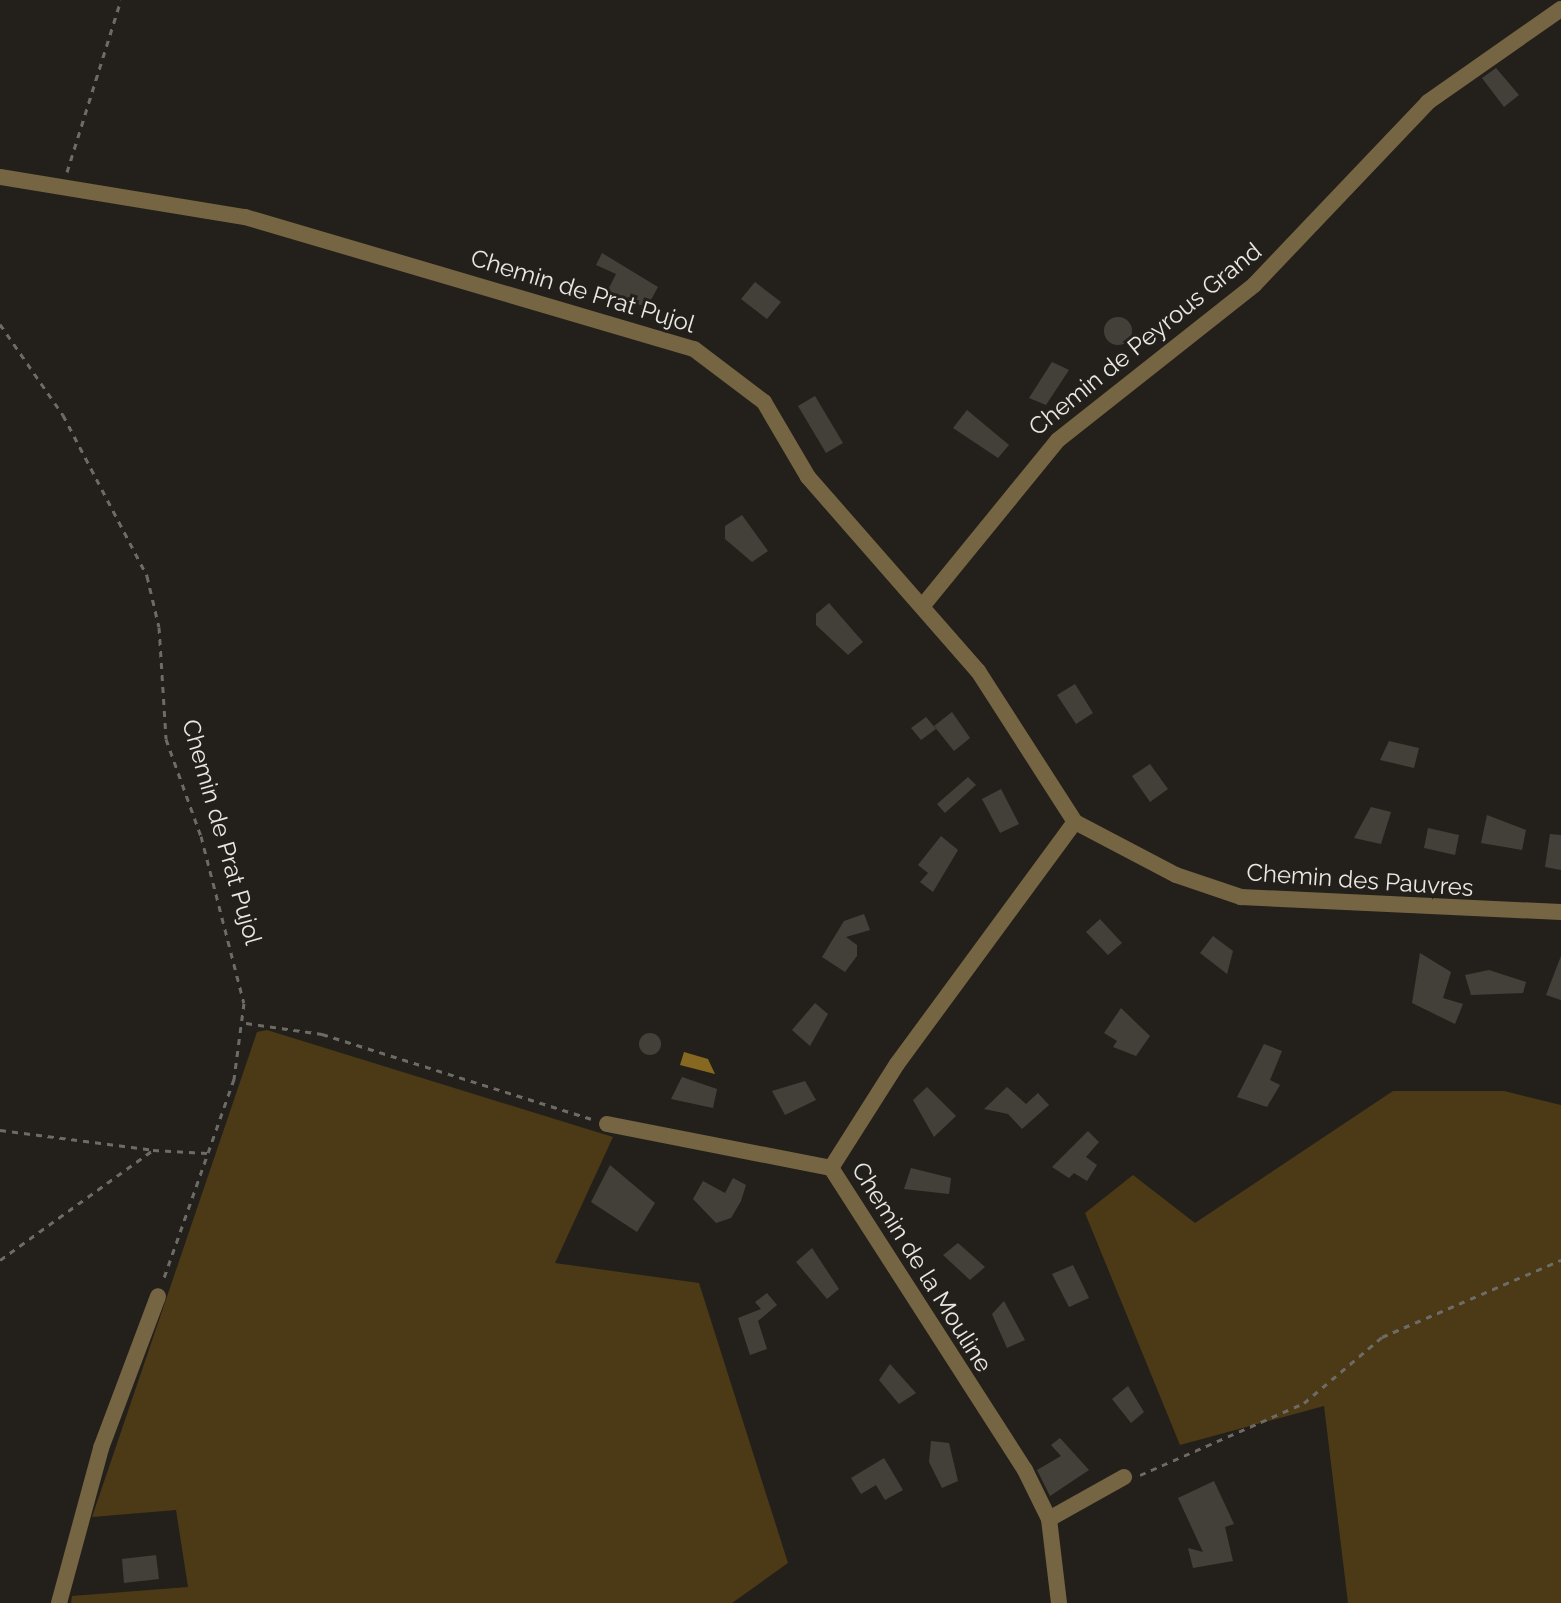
<!DOCTYPE html>
<style>
body{margin:0}
#map{position:relative;width:1561px;height:1603px;overflow:hidden;background:#23201b;font-family:Raleway,sans-serif}
div>[style]{position:absolute}
[style*='--x']{left:calc(var(--x)*1px);top:calc(var(--y)*1px);width:calc(var(--w)*1px);rotate:calc(var(--a)*1deg)}
.green>*{inset:0;background:#4b3a15}
.water>*{inset:0;background:#876820}
.building>*{inset:0;background:#43403a}
.round{border-radius:50%}
.path>*{height:3px;margin-top:-1.5px;transform-origin:0;background:repeating-linear-gradient(90deg,#6d6b66 0 6px,transparent 0 12px)}
.minor>*{height:16px;margin:-8px;padding:0 8px;transform-origin:8px;border-radius:8px;background:#756542}
span{translate:-50% -50%;white-space:nowrap;text-align:center;line-height:1.15;-webkit-text-stroke:6px #23201b;paint-order:stroke}
.street-label{font-size:24px;color:#e9e7e3}
</style>
<div id="map">
<div class="green">
<div style="clip-path:polygon(267px 1030px,613px 1137px,555px 1263px,699px 1283px,788px 1563px,732px 1603px,71px 1603px,72px 1596px,188px 1587px,176px 1510px,92px 1517px,257px 1032px)"></div>
<div style="clip-path:polygon(1393px 1091px,1504px 1091px,1561px 1105px,1561px 1603px,1348px 1603px,1324px 1406px,1180px 1445px,1085px 1213px,1133px 1175px,1195px 1223px)"></div>
</div>
<div class="water">
<div style="clip-path:polygon(684px 1052px,708px 1059px,715px 1074px,680px 1065px)"></div>
</div>
<div class="building">
<div style="clip-path:polygon(1496px 68px,1519px 95px,1504px 107px,1482px 78px)"></div>
<div style="clip-path:polygon(602px 253px,658px 287px,647px 307px,606px 294px,616px 274px,596px 265px)"></div>
<div style="clip-path:polygon(755px 282px,781px 302px,767px 319px,741px 299px)"></div>
<div class="round" style="left:1104px;top:317px;width:28px;height:28px"></div>
<div style="clip-path:polygon(1052px 362px,1069px 370px,1046px 405px,1029px 398px)"></div>
<div style="clip-path:polygon(815px 396px,843px 443px,826px 453px,798px 406px)"></div>
<div style="clip-path:polygon(967px 410px,1009px 445px,998px 458px,953px 428px)"></div>
<div style="clip-path:polygon(742px 515px,768px 551px,752px 562px,725px 539px,725px 526px)"></div>
<div style="clip-path:polygon(829px 603px,863px 642px,848px 655px,816px 625px,816px 614px)"></div>
<div style="clip-path:polygon(1075px 684px,1093px 713px,1076px 724px,1057px 695px)"></div>
<div style="clip-path:polygon(952px 712px,970px 738px,954px 751px,934px 726px)"></div>
<div style="clip-path:polygon(926px 717px,936px 729px,921px 740px,911px 728px)"></div>
<div style="clip-path:polygon(1389px 741px,1419px 748px,1414px 768px,1380px 760px)"></div>
<div style="clip-path:polygon(1150px 764px,1168px 789px,1150px 802px,1132px 776px)"></div>
<div style="clip-path:polygon(968px 777px,976px 785px,945px 813px,937px 804px)"></div>
<div style="clip-path:polygon(1001px 789px,1019px 824px,1000px 833px,982px 799px)"></div>
<div style="clip-path:polygon(1371px 807px,1391px 812px,1381px 844px,1354px 838px)"></div>
<div style="clip-path:polygon(1487px 815px,1526px 830px,1522px 850px,1481px 843px)"></div>
<div style="clip-path:polygon(1428px 828px,1459px 835px,1455px 855px,1424px 848px)"></div>
<div style="clip-path:polygon(1550px 834px,1561px 835px,1561px 870px,1545px 867px)"></div>
<div style="clip-path:polygon(941px 836px,958px 850px,933px 892px,920px 882px,928px 873px,918px 865px)"></div>
<div style="clip-path:polygon(864px 914px,870px 930px,846px 937px,857px 945px,857px 956px,845px 972px,822px 957px,844px 921px)"></div>
<div style="clip-path:polygon(1100px 919px,1122px 943px,1108px 955px,1086px 932px)"></div>
<div style="clip-path:polygon(1213px 936px,1233px 951px,1227px 974px,1200px 953px)"></div>
<div style="clip-path:polygon(1420px 953px,1451px 972px,1443px 998px,1463px 1004px,1455px 1024px,1412px 1003px)"></div>
<div style="clip-path:polygon(1561px 956px,1561px 1000px,1546px 995px)"></div>
<div style="clip-path:polygon(1489px 970px,1526px 982px,1523px 993px,1471px 995px,1465px 975px)"></div>
<div style="clip-path:polygon(815px 1003px,828px 1014px,810px 1046px,792px 1030px)"></div>
<div style="clip-path:polygon(1121px 1008px,1150px 1036px,1136px 1056px,1113px 1047px,1117px 1041px,1104px 1033px)"></div>
<div class="round" style="left:639px;top:1033px;width:22px;height:22px"></div>
<div style="clip-path:polygon(1264px 1044px,1282px 1051px,1270px 1080px,1280px 1085px,1267px 1107px,1237px 1097px)"></div>
<div style="clip-path:polygon(682px 1077px,717px 1089px,713px 1108px,671px 1099px)"></div>
<div style="clip-path:polygon(805px 1081px,816px 1100px,785px 1115px,772px 1091px)"></div>
<div style="clip-path:polygon(927px 1087px,956px 1116px,934px 1137px,913px 1100px)"></div>
<div style="clip-path:polygon(1007px 1087px,1026px 1104px,1038px 1093px,1049px 1105px,1022px 1129px,1008px 1114px,984px 1109px)"></div>
<div style="clip-path:polygon(1088px 1131px,1099px 1142px,1086px 1157px,1097px 1165px,1087px 1181px,1074px 1173px,1069px 1178px,1052px 1167px)"></div>
<div style="clip-path:polygon(610px 1165px,655px 1203px,637px 1232px,591px 1202px)"></div>
<div style="clip-path:polygon(911px 1168px,951px 1178px,949px 1194px,904px 1189px)"></div>
<div style="clip-path:polygon(733px 1178px,746px 1185px,741px 1201px,731px 1218px,716px 1223px,693px 1199px,703px 1181px,725px 1193px)"></div>
<div style="clip-path:polygon(958px 1243px,985px 1267px,970px 1280px,943px 1255px)"></div>
<div style="clip-path:polygon(812px 1248px,839px 1289px,827px 1299px,796px 1262px)"></div>
<div style="clip-path:polygon(1073px 1265px,1089px 1298px,1069px 1307px,1052px 1274px)"></div>
<div style="clip-path:polygon(767px 1293px,777px 1305px,758px 1321px,767px 1349px,750px 1355px,738px 1318px,761px 1309px,755px 1302px)"></div>
<div style="clip-path:polygon(1004px 1301px,1025px 1340px,1007px 1348px,992px 1314px)"></div>
<div style="clip-path:polygon(890px 1364px,916px 1393px,899px 1404px,879px 1380px)"></div>
<div style="clip-path:polygon(1128px 1386px,1144px 1412px,1131px 1423px,1112px 1399px)"></div>
<div style="clip-path:polygon(1060px 1438px,1089px 1470px,1050px 1496px,1037px 1470px,1061px 1456px,1051px 1445px)"></div>
<div style="clip-path:polygon(931px 1441px,949px 1443px,958px 1481px,942px 1488px,929px 1462px)"></div>
<div style="clip-path:polygon(884px 1458px,903px 1490px,885px 1500px,876px 1485px,861px 1494px,851px 1478px)"></div>
<div style="clip-path:polygon(1214px 1481px,1234px 1524px,1225px 1527px,1233px 1561px,1193px 1568px,1188px 1548px,1203px 1552px,1178px 1498px)"></div>
<div style="clip-path:polygon(156px 1555px,159px 1579px,124px 1583px,122px 1559px)"></div>
</div>
<div class="path">
<div style="--x:67;--y:172;--w:180;--a:-72.6"></div>
<div style="--x:0;--y:324;--w:111;--a:55.3"></div>
<div style="--x:63;--y:415;--w:182;--a:62.4"></div>
<div style="--x:147;--y:576;--w:52;--a:76.8"></div>
<div style="--x:159;--y:627;--w:112;--a:86.4"></div>
<div style="--x:166;--y:739;--w:103;--a:70.2"></div>
<div style="--x:201;--y:836;--w:172;--a:75.6"></div>
<div style="--x:244;--y:1003;--w:77;--a:97.5"></div>
<div style="--x:234;--y:1079;--w:214;--a:109.4"></div>
<div style="--x:246;--y:1023;--w:77;--a:8.2"></div>
<div style="--x:322;--y:1034;--w:282;--a:17.5"></div>
<div style="--x:0;--y:1130;--w:154;--a:7.4"></div>
<div style="--x:0;--y:1260;--w:188;--a:-35.7"></div>
<div style="--x:153;--y:1150;--w:54;--a:3.2"></div>
<div style="--x:1140;--y:1475;--w:179;--a:-23.7"></div>
<div style="--x:1304;--y:1403;--w:102;--a:-40.2"></div>
<div style="--x:1382;--y:1337;--w:195;--a:-23.3"></div>
</div>
<div class="minor">
<div style="--x:0;--y:177;--w:248;--a:9.3"></div>
<div style="--x:245;--y:217;--w:468;--a:16.4"></div>
<div style="--x:694;--y:349;--w:88;--a:37.1"></div>
<div style="--x:764;--y:402;--w:87;--a:59.6"></div>
<div style="--x:808;--y:477;--w:258;--a:48.8"></div>
<div style="--x:978;--y:671;--w:179;--a:57.3"></div>
<div style="--x:1075;--y:822;--w:114;--a:27.7"></div>
<div style="--x:1176;--y:875;--w:69;--a:18.7"></div>
<div style="--x:1241;--y:897;--w:320;--a:2.7"></div>
<div style="--x:925;--y:603;--w:210;--a:-50.8"></div>
<div style="--x:1058;--y:440;--w:250;--a:-38.3"></div>
<div style="--x:1254;--y:285;--w:253;--a:-46.4"></div>
<div style="--x:1428;--y:102;--w:162;--a:-35"></div>
<div style="--x:607;--y:1124;--w:228;--a:11.1"></div>
<div style="--x:1049;--y:1519;--w:86;--a:-29.2"></div>
<div style="--x:59;--y:1603;--w:161;--a:-74.8"></div>
<div style="--x:101;--y:1448;--w:162;--a:-69.4"></div>
<div style="--x:1059;--y:1603;--w:85;--a:-96.8"></div>
<div style="--x:1049;--y:1519;--w:55;--a:-116.1"></div>
<div style="--x:1025;--y:1470;--w:359;--a:-122.7"></div>
<div style="--x:831;--y:1168;--w:123;--a:-57.6"></div>
<div style="--x:897;--y:1064;--w:300;--a:-53.7"></div>
</div>
<div class="street-label">
<span style="left:583px;top:291px;rotate:17deg">Chemin de Prat Pujol</span>
<span style="left:1145px;top:339px;rotate:-39deg">Chemin de Peyrous Grand</span>
<span style="left:222px;top:832px;rotate:74deg">Chemin de Prat Pujol</span>
<span style="left:1360px;top:880px;rotate:4deg">Chemin des Pauvres</span>
<span style="left:922px;top:1267px;rotate:58deg">Chemin de la Mouline</span>
</div>
</div>
